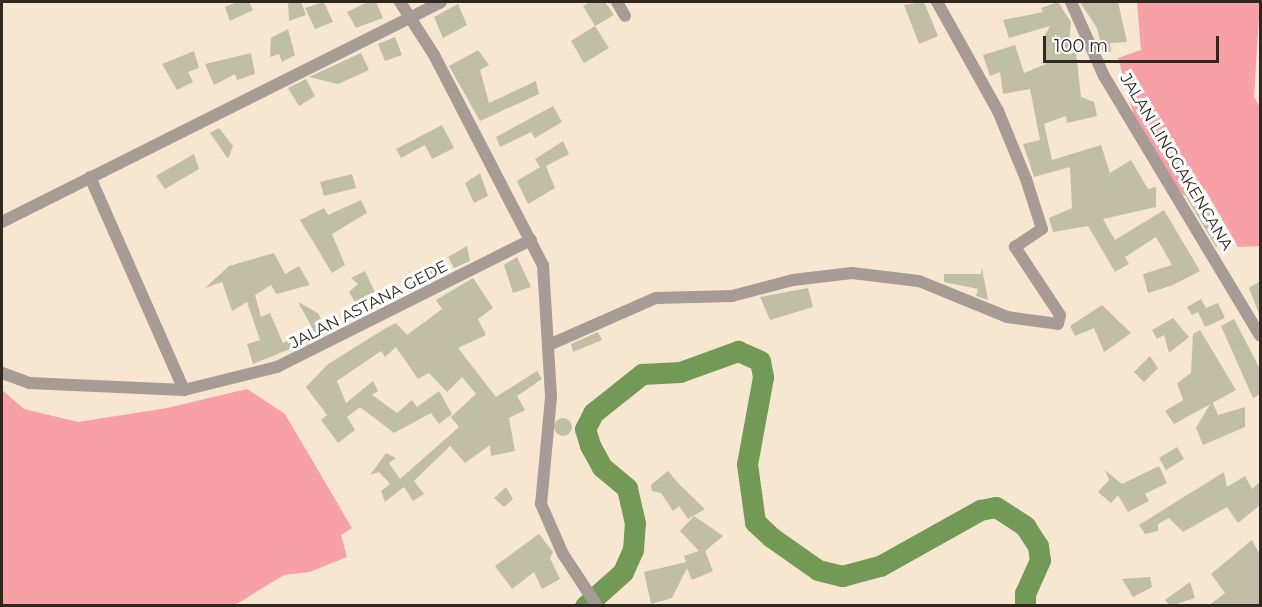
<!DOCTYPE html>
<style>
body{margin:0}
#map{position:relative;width:1262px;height:607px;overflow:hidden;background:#f8e7d0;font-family:Montserrat,sans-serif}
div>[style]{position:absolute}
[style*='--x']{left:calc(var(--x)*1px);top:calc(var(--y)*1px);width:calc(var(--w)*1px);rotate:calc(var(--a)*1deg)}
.forest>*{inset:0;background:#f7a1a6}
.river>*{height:21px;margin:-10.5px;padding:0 10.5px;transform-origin:10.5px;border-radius:10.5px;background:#729956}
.building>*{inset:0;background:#c0bea4}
.round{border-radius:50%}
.minor>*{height:12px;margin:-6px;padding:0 6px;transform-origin:6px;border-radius:6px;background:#a79b96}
span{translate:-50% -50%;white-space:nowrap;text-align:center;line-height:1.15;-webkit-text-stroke:6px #fff;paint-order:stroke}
.street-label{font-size:16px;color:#2e281f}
.frame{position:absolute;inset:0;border:3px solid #2e281f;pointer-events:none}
.scale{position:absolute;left:1043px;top:36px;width:176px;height:27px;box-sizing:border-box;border:3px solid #2e281f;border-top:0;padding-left:8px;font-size:18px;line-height:21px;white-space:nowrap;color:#2e281f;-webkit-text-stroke:4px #fff;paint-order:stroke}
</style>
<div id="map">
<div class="forest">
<div style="clip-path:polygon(1137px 2px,1260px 2px,1254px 97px,1260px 107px,1260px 246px,1238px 247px,1205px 189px,1183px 195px,1139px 134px,1118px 58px,1141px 50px)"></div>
<div style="clip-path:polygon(247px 389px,285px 414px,352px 528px,341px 535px,347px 557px,310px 572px,284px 575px,235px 605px,2px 605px,2px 390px,24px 409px,78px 422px,167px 408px)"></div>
</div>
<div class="river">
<div style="--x:585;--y:606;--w:51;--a:-41.8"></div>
<div style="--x:623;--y:572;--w:24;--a:-66"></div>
<div style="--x:633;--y:550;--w:27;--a:-86"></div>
<div style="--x:635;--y:523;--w:36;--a:-103"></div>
<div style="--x:627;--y:488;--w:33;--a:-140"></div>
<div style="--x:602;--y:467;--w:25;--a:-119"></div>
<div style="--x:590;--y:445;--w:17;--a:-107"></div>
<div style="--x:585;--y:429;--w:18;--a:-63"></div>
<div style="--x:593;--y:413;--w:63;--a:-38.5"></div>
<div style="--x:642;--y:374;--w:38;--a:-3"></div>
<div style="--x:680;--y:372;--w:62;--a:-19.9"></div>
<div style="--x:738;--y:351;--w:24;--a:24"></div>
<div style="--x:760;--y:361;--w:16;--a:79"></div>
<div style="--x:763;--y:377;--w:88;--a:100.4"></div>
<div style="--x:747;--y:464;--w:59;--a:82.1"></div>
<div style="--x:755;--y:522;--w:22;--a:43"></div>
<div style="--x:771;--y:537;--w:57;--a:35.1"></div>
<div style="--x:818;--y:570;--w:25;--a:14"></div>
<div style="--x:842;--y:576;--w:39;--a:-15"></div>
<div style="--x:880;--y:566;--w:115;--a:-29.2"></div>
<div style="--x:980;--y:510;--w:16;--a:-11"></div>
<div style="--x:996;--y:507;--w:35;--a:33"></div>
<div style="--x:1025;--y:526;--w:24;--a:57"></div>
<div style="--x:1038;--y:546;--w:14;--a:82"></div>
<div style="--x:1040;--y:560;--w:36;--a:114"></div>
<div style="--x:1025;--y:593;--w:13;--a:90"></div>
</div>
<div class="building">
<div style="clip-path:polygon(237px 2px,249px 2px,253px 10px,230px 21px,225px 7px)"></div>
<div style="clip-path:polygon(288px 2px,301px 2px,306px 15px,289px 21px)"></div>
<div style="clip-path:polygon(324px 2px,333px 22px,315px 29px,305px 8px)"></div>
<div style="clip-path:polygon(368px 2px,376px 2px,383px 18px,356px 28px,347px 12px)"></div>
<div style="clip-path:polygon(590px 2px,605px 2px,614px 15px,595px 26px,583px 6px)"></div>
<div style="clip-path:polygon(924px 2px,938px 36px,919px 44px,904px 5px)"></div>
<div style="clip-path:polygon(1058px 2px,1071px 22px,1068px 55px,1076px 52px,1081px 97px,1094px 102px,1097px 116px,1067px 123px,1066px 116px,1044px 124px,1052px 160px,1101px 145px,1110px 173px,1131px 160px,1148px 189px,1156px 187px,1156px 207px,1103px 219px,1115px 240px,1164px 210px,1200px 271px,1173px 285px,1148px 293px,1143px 274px,1172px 265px,1156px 237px,1125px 257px,1129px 264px,1115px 272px,1088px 226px,1053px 232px,1049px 218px,1072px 208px,1070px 167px,1034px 177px,1023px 144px,1040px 140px,1030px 89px,1003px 94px,1000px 72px,990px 76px,983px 55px,1015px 45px,1024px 73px,1046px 64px,1043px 39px,1050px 26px,1009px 38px,1003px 20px,1043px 12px,1041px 8px)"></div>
<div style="clip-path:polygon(1080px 2px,1118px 2px,1127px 42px,1110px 43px,1111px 52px,1103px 53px,1097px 28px)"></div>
<div style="clip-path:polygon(458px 4px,467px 25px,443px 38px,434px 17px)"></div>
<div style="clip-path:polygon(595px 26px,609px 48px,584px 63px,571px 41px)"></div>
<div style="clip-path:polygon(288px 29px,295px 55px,282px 62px,279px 54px,270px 57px,271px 38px)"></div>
<div style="clip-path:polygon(395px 37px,402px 55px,385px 61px,378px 44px)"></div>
<div style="clip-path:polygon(478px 50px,489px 65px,480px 70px,489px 103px,536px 81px,539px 94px,480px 121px,449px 66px)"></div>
<div style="clip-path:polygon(194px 51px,199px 68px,188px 72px,193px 82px,177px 90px,162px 64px)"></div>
<div style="clip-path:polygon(251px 53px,255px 74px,237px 80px,235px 74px,214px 85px,205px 64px)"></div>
<div style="clip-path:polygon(361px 53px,369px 70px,338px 84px,309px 77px)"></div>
<div style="clip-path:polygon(306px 79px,315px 96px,299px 106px,288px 88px)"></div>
<div style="clip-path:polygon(553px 106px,562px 122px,535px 138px,531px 132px,500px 147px,496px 137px)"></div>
<div style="clip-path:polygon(442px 125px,454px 148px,432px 159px,425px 145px,401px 158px,396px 149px)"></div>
<div style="clip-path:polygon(219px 128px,233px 146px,228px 159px,210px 133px)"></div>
<div style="clip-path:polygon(563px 141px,569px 154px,546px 166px,555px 188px,528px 204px,517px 181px,540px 167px,535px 159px)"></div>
<div style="clip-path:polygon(194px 154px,199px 169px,165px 189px,156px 176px)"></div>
<div style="clip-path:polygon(480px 173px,488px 196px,474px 203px,465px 183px)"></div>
<div style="clip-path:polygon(352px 174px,356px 188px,324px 196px,320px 182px)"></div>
<div style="clip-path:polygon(1192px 186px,1229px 239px,1216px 247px,1182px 190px)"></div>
<div style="clip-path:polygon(361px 200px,367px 213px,332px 234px,345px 265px,332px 273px,300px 220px,324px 208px,328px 215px)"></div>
<div style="clip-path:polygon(467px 246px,470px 261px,454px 268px,448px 257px)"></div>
<div style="clip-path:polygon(274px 253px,285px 274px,299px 266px,310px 285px,276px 294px,271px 285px,255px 295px,261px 317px,270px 313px,283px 343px,311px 331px,315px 339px,253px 364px,247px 344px,260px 340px,247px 302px,232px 311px,222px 282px,205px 288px,229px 266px)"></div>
<div style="clip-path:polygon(517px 257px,531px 287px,513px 293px,504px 265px)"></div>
<div style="clip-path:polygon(435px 264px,435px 276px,418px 284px,419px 273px)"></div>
<div style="clip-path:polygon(982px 268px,988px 300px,976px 296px,978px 289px,944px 282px,944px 274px,981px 274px)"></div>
<div style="clip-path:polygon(365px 271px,378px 299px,359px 309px,349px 292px,358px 284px,351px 278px)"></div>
<div style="clip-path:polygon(473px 278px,493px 308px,478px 319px,486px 335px,458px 348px,496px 397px,537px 371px,542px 379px,517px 396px,525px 410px,509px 418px,515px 451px,491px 456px,490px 445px,465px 463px,450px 446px,414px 481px,424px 494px,413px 501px,404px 487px,385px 502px,381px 491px,390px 484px,379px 472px,370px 475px,386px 453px,396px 458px,389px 463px,400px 479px,459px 427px,451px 417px,476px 394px,462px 377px,447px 392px,429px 373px,418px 379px,396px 347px,385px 357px,381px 351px,337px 381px,346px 403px,373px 381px,378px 391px,372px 395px,397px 413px,412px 400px,417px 407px,439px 391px,452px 414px,439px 424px,431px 413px,394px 433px,360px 407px,347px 417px,355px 430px,338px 443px,321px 420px,327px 415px,306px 387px,328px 364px,386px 328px,396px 323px,407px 335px,442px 309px,436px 300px)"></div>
<div style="clip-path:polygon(1260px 281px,1260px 316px,1249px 288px)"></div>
<div style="clip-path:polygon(808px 288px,813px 307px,770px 320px,760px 297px)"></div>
<div style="clip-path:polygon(1201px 299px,1206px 308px,1218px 303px,1225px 318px,1205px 327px,1198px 312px,1192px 315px,1187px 307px)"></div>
<div style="clip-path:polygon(298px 302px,318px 313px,325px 328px,315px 333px)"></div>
<div style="clip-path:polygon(1102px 305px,1131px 333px,1104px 352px,1094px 328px,1075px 336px,1070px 326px)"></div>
<div style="clip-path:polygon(1173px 318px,1189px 337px,1169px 353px,1164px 335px,1157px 339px,1152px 330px)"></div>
<div style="clip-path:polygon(1234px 319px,1260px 369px,1260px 394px,1253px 398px,1221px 326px)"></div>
<div style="clip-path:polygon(1200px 330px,1236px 390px,1174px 424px,1165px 411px,1183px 400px,1177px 383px,1191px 373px,1193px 334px)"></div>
<div style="clip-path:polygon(598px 332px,602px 340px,573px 352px,571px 344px)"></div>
<div style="clip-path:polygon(1150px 356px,1158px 368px,1144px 382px,1134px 372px)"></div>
<div style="clip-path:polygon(1212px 401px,1218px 415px,1245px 407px,1245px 427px,1203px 445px,1196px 428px)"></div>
<div class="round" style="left:554px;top:418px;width:18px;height:18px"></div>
<div style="clip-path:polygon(1177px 447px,1184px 459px,1166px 470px,1159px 458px)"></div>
<div style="clip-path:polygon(1159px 466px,1167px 483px,1145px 494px,1149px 501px,1128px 512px,1118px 495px,1111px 503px,1098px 492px,1109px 480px,1105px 470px,1122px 484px)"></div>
<div style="clip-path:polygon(668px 471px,679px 484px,705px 509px,688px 519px,679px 506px,673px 511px,661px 493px,652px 491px,651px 485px)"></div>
<div style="clip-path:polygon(1224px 472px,1227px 487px,1245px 476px,1252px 489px,1260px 482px,1260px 505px,1238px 523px,1227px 507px,1183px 532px,1169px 518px,1158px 524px,1158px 531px,1145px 534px,1139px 525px)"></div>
<div style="clip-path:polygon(506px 487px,513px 499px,504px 507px,494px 498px)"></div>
<div style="clip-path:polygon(694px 516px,723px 536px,705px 551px,713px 571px,692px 580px,687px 568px,672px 598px,651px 604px,644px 572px,686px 562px,684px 556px,699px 551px,680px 531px)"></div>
<div style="clip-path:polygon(539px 534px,553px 552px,550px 558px,560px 579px,542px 589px,534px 572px,512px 589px,495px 566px)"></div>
<div style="clip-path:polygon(1252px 540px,1260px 555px,1260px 606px,1208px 606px,1225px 593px,1211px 574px)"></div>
<div style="clip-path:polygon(1150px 577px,1152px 587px,1133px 597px,1122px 579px)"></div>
<div style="clip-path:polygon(1190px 582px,1195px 598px,1170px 606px,1165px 600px)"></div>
</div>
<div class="minor">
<div style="--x:400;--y:2;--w:63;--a:57.3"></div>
<div style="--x:434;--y:55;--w:237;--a:62.6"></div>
<div style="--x:543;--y:265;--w:132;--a:86.5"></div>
<div style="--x:551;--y:397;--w:107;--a:95.3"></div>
<div style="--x:541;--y:504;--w:55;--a:66.3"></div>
<div style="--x:563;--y:554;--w:62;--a:56.8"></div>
<div style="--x:617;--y:2;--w:16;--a:60"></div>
<div style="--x:1071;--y:2;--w:81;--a:66"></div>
<div style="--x:1104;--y:76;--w:303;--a:59"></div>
<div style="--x:90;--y:177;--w:233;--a:66.2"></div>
<div style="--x:2;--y:222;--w:491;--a:-26.6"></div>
<div style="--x:551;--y:344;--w:115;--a:-23.7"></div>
<div style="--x:656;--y:298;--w:76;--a:-1.5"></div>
<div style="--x:732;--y:296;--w:63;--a:-14.7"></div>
<div style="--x:793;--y:280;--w:59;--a:-6.8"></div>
<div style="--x:852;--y:273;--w:67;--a:6.8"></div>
<div style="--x:919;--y:281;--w:95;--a:22.2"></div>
<div style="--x:1007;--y:317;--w:51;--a:7.8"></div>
<div style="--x:1058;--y:324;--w:9;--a:-77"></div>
<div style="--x:1060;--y:315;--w:82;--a:-123.5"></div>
<div style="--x:1015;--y:247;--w:32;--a:-34"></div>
<div style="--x:1042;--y:229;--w:52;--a:-107.7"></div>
<div style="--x:1026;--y:179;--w:74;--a:-112.4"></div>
<div style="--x:998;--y:111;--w:125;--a:-119.2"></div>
<div style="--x:2;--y:373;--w:29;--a:20"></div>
<div style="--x:29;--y:383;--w:155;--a:2.6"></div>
<div style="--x:184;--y:390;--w:96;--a:-13.9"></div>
<div style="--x:277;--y:367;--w:284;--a:-26.6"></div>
</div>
<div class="street-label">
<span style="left:1176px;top:162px;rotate:59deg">JALAN LINGGAKENCANA</span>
<span style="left:369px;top:305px;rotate:-27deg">JALAN ASTANA GEDE</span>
</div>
<div class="frame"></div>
<div class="scale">100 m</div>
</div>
